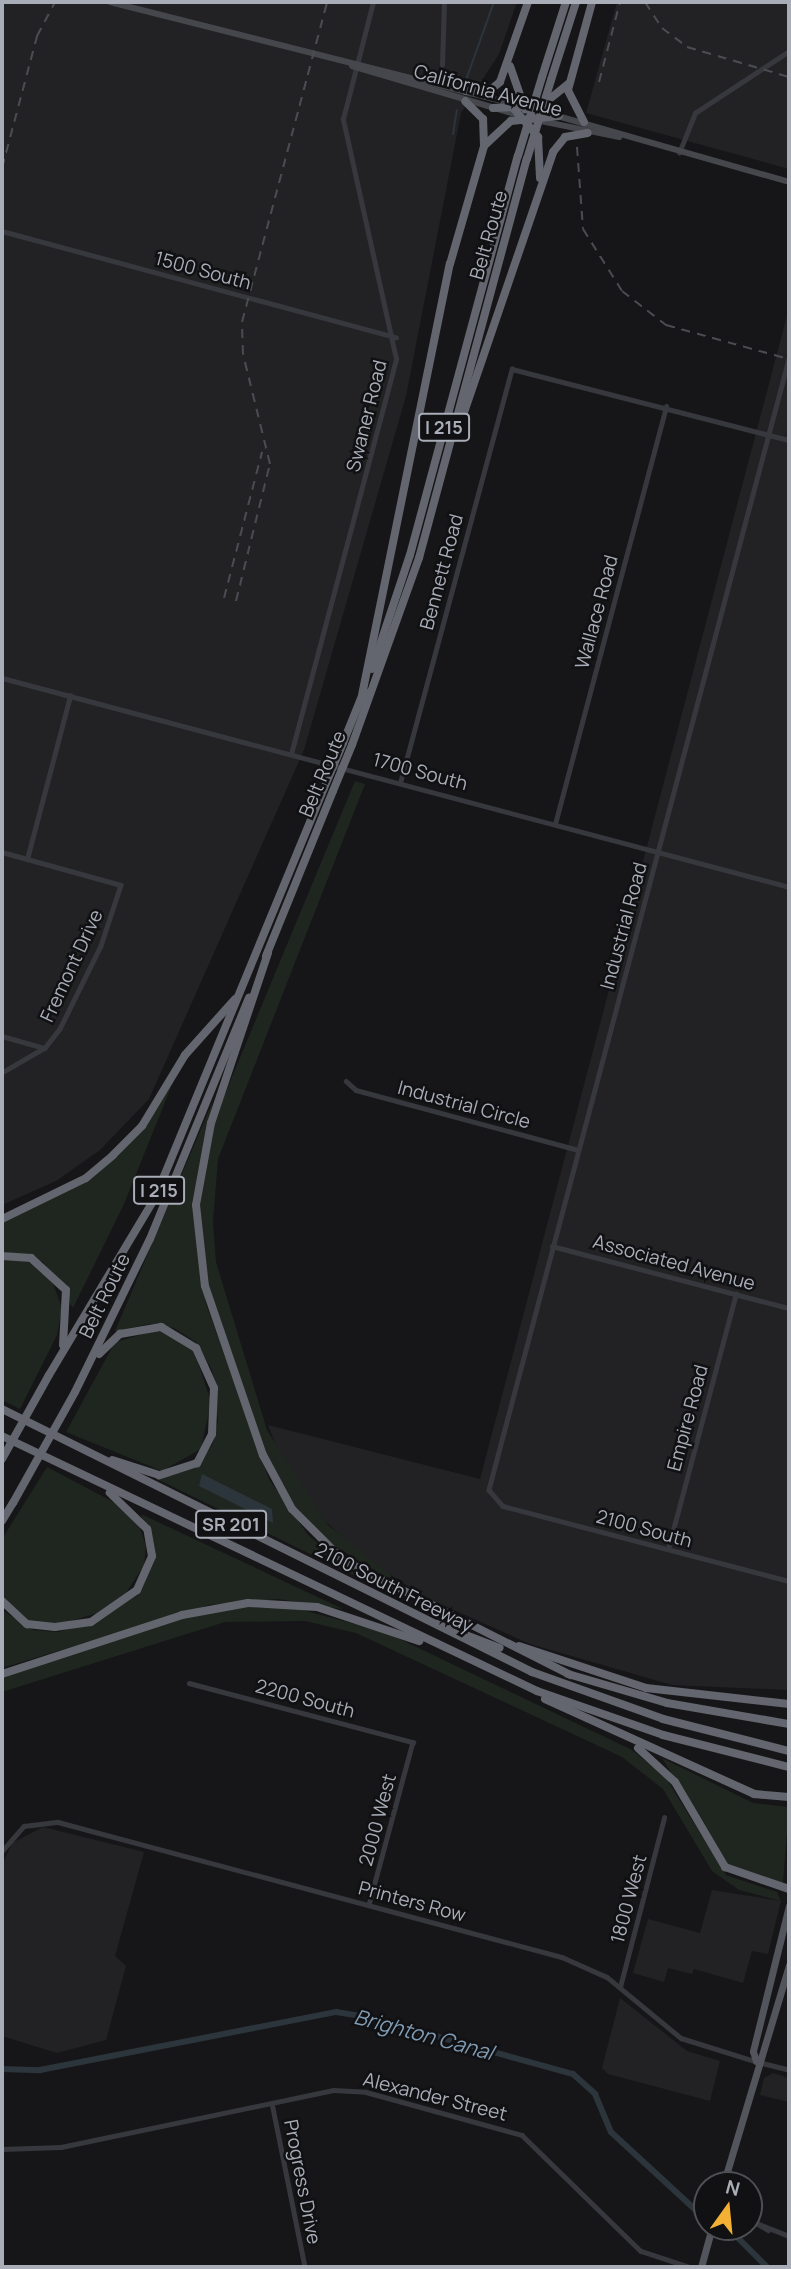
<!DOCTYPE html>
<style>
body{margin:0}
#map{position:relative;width:791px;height:2269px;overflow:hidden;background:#161618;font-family:Manrope,sans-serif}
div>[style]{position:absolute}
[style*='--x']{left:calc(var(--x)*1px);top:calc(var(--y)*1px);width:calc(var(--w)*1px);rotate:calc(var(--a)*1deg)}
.built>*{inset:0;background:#222225}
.green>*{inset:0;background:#1e261f}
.water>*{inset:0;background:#2c353c}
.stream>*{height:2px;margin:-1px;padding:0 1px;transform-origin:1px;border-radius:1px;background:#2c353c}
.canal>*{height:6px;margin:-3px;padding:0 3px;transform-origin:3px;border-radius:3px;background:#2c353c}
.minor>*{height:4.5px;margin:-2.25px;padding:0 2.25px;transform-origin:2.25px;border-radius:2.25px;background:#37383d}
.tertiary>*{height:5px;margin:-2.5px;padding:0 2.5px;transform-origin:2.5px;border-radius:2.5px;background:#37383d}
.secondary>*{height:6px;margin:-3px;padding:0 3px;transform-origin:3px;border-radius:3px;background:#45474d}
.primary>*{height:7px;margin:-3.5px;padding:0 3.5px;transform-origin:3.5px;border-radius:3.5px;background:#53555c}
.motorway>*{height:8px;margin:-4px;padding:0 4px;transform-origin:4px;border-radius:4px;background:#63666e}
.rail>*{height:2px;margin-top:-1px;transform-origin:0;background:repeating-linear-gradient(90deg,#4a4c52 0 9px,transparent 0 16px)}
.motorway-bridge>*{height:8px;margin:-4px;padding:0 4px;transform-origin:4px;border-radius:4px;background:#63666e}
span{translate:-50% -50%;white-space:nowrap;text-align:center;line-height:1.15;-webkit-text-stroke:5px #111113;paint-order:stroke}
.shield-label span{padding:2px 5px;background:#111113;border:2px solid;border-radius:5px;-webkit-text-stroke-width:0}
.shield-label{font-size:18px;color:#a8adb8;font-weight:700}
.street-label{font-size:19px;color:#a8adb8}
.water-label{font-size:21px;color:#7f9bb3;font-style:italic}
.frame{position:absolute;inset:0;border:4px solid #a8adb8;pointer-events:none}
.north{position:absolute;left:693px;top:2171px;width:70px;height:70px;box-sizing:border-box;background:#111113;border:2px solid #4d4f55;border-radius:50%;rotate:15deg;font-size:19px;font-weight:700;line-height:28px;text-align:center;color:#a8adb8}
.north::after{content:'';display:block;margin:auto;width:24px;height:32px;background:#f2b134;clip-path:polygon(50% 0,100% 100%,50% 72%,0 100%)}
</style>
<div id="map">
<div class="built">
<div style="clip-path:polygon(2px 2px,517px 2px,499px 54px,461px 113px,406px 396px,304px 750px,149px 1099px,100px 1150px,56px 1181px,2px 1205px)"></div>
<div style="clip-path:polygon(617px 2px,789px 2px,789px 169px,586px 113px)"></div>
<div style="clip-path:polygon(789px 308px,789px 1690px,672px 1685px,530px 1644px,427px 1598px,368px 1561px,323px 1519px,282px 1460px,268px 1425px,480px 1479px)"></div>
<div style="clip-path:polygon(43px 1827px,144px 1852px,115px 1956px,126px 1966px,106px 2040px,57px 2053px,2px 2036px,2px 1865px,12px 1843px)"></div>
<div style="clip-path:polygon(712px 1890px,781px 1901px,768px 1954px,752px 1951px,743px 1983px,694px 1969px,692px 1974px,668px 1968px,664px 1982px,633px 1973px,648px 1919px,700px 1933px)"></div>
<div style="clip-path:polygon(620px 1998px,687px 2051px,720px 2061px,710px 2101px,608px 2074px,602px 2068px)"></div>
<div style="clip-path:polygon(773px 2073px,789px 2078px,789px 2102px,760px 2095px,764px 2078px)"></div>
</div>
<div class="green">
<div style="clip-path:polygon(355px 781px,365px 784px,218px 1159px,213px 1222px,216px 1262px,267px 1430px,328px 1525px,413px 1593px,329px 1543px,298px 1511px,264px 1455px,208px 1290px,198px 1197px,212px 1125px)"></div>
<div style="clip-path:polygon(174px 1080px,124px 1204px,73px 1308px,43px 1262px,2px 1251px,2px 1221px,52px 1198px,113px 1156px)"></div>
<div style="clip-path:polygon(213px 1101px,192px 1203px,206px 1304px,269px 1479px,308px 1535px,363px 1580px,155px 1478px,205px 1455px,212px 1445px,218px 1421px,212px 1370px,196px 1342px,174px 1328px,150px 1324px,115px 1331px)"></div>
<div style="clip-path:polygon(2px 1257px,32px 1263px,52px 1281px,62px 1308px,57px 1335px,20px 1409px,2px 1400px)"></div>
<div style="clip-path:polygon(158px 1330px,194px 1350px,211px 1402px,201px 1449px,162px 1471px,66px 1432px,115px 1342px)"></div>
<div style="clip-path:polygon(47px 1467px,121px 1506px,138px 1522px,146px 1546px,144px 1566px,125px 1594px,98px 1613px,57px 1625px,29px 1622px,2px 1600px,2px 1539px)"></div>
<div style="clip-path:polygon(141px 1514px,343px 1609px,278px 1599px,209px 1605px,2px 1668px,2px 1610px,33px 1630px,58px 1632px,93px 1623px,139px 1590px,154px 1559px)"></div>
<div style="clip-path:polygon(244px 1607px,295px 1608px,385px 1632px,632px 1750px,666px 1778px,726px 1875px,777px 1892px,781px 1901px,739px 1890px,712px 1871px,663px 1789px,622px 1757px,356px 1633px,305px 1621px,225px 1622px,2px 1692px,2px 1675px,189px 1616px)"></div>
<div style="clip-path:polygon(662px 1758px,753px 1803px,789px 1807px,783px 1883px,726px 1863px)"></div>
</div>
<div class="water">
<div style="clip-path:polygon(202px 1474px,272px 1509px,273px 1523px,199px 1486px)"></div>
</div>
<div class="stream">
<div style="--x:466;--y:80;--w:83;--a:-70.3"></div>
<div style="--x:453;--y:134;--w:24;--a:-81"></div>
</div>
<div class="canal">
<div style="--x:2;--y:2069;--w:38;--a:2"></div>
<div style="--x:40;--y:2070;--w:302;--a:-11.1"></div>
<div style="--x:336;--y:2012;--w:31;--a:9"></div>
<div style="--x:367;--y:2017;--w:214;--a:15.5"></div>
<div style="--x:573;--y:2074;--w:30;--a:42"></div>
<div style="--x:595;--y:2094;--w:41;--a:67.2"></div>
<div style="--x:611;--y:2132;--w:121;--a:42.7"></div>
<div style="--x:729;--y:2229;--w:54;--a:45"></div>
</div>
<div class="minor">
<div style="--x:442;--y:65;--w:63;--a:-88.2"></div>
<div style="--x:679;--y:153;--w:43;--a:-68.2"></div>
<div style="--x:695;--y:113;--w:113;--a:-33.4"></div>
<div style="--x:2;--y:231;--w:408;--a:15.1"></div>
<div style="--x:789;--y:359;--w:1170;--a:104.86"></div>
<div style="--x:489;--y:1490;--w:21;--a:49"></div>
<div style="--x:503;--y:1506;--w:296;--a:14.7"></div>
<div style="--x:291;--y:754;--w:409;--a:-75.1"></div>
<div style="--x:396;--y:359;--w:246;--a:-102.5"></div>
<div style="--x:343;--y:119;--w:121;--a:-75.6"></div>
<div style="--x:400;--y:783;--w:429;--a:-74.9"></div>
<div style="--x:512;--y:369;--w:286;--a:14.4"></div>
<div style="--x:555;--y:824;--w:432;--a:-75.1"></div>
<div style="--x:2;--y:852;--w:123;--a:15.5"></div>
<div style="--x:121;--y:885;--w:64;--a:108.2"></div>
<div style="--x:101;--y:946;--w:93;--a:116.3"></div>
<div style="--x:60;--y:1029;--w:24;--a:128"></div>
<div style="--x:45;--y:1048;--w:50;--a:149.8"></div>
<div style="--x:27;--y:859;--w:169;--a:-75.2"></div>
<div style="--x:2;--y:1036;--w:44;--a:15.9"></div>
<div style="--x:346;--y:1081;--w:13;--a:42"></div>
<div style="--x:356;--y:1090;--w:230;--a:15.1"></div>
<div style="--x:552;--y:1246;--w:245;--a:14.7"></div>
<div style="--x:668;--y:1549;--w:264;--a:-75.1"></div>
<div style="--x:189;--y:1683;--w:232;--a:14.8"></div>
<div style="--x:413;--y:1742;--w:169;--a:105.1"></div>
<div style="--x:2;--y:1851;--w:33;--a:-49"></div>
<div style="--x:24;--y:1826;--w:34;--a:-7"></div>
<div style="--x:58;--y:1822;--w:522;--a:15"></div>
<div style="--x:562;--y:1957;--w:49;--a:24"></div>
<div style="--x:607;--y:1977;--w:96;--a:39.5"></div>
<div style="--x:681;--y:2038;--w:77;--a:17.3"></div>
<div style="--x:620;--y:1987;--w:175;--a:-75.4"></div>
<div style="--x:272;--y:2103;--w:167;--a:78.6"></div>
<div style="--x:2;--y:2149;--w:59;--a:-1.9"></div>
<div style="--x:61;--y:2147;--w:278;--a:-11.8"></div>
<div style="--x:333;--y:2090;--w:33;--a:3"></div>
<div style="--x:366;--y:2092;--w:162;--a:15.4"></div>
<div style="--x:522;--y:2135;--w:166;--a:44.3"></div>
<div style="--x:641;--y:2251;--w:52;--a:18.1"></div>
<div style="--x:749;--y:2220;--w:43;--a:21.8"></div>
<div style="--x:751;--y:2220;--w:20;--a:30"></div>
</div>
<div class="tertiary">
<div style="--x:2;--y:678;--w:814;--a:14.87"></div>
<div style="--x:758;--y:2062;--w:32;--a:14"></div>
</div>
<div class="secondary">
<div style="--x:110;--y:2;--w:415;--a:14.2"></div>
<div style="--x:352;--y:66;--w:174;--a:16.4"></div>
<div style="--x:540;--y:111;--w:259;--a:15.9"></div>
<div style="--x:536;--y:120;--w:85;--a:11.6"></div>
</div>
<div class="primary">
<div style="--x:756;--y:2061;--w:10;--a:-107"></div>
<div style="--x:753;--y:2051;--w:150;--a:-76.1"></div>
<div style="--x:723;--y:2185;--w:230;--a:-73.3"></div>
<div style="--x:701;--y:2267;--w:41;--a:-74.6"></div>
</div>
<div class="motorway">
<div style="--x:510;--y:66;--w:46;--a:70.8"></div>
<div style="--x:542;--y:77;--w:79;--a:-72.3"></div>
<div style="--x:551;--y:80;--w:82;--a:-72.2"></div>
<div style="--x:466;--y:91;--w:23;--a:0"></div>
<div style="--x:489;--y:91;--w:14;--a:-39"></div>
<div style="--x:500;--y:82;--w:85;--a:-70.7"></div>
<div style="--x:509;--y:103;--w:45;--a:49.5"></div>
<div style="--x:538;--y:137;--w:41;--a:87.2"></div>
<div style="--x:493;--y:108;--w:48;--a:-2.4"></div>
<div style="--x:541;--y:106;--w:36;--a:-39"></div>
<div style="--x:584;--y:122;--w:36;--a:-117"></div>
<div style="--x:568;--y:90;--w:91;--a:-74.7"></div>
<div style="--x:486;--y:144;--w:34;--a:-43"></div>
<div style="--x:511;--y:121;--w:48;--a:-5.9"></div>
<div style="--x:458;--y:430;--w:294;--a:-71.1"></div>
<div style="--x:553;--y:152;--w:19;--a:-51"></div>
<div style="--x:565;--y:137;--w:23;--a:-10"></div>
<div style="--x:372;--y:669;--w:120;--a:-71.6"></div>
<div style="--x:410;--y:555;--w:413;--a:-74.9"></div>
<div style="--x:362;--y:695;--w:440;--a:-78.5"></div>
<div style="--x:450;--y:264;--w:123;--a:-73.9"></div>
<div style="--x:484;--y:146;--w:27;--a:-92"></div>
<div style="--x:483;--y:119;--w:25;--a:-135"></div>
<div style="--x:343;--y:743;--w:56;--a:-68"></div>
<div style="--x:352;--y:745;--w:199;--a:-70.3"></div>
<div style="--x:419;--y:558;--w:413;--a:-74.9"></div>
<div style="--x:268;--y:953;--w:179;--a:108.5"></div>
<div style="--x:211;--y:1123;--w:83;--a:100.4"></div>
<div style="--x:196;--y:1205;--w:81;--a:83.7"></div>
<div style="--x:205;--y:1286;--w:179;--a:71.1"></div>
<div style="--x:263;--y:1455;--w:61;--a:61.8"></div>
<div style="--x:292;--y:1509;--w:72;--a:45"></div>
<div style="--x:343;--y:1560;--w:255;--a:26.8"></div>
<div style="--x:266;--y:956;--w:178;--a:-67.9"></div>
<div style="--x:2;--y:1219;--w:93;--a:-26"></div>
<div style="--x:86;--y:1178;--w:35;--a:-40"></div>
<div style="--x:113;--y:1155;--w:41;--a:-45"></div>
<div style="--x:142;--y:1126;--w:83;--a:-58.8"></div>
<div style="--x:185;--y:1055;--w:75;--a:-48.2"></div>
<div style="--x:2;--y:1256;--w:29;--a:4"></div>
<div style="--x:31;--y:1258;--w:47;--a:42.4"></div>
<div style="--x:66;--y:1290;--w:55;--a:93.1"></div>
<div style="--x:99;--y:1354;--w:29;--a:-44"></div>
<div style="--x:120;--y:1334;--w:42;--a:-9.7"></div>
<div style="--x:161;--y:1327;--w:41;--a:31"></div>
<div style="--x:196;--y:1348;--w:44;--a:65.8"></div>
<div style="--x:214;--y:1388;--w:46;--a:92.5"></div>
<div style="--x:212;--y:1434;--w:33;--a:117"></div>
<div style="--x:197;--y:1463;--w:40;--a:162"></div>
<div style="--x:159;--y:1475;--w:49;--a:-162.3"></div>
<div style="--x:49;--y:1375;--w:206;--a:-59.1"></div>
<div style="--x:155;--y:1198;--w:443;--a:-67.6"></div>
<div style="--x:75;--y:1392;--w:170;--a:-63.9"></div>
<div style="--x:150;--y:1239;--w:261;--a:-67.7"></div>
<div style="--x:2;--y:1409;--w:592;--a:26.39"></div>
<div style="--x:532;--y:1672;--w:139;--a:19.7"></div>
<div style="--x:663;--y:1719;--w:130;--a:14.3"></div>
<div style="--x:2;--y:1436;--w:593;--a:25.48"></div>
<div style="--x:537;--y:1691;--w:133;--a:19.2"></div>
<div style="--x:663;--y:1735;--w:130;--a:14.3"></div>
<div style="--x:2;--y:1521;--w:21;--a:-59"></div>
<div style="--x:2;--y:1601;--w:34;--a:43"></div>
<div style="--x:27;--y:1624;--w:28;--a:6"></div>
<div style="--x:55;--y:1627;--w:36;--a:-8"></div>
<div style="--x:91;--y:1622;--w:56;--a:-34.8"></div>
<div style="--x:137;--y:1590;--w:37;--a:-66"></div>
<div style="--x:152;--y:1556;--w:27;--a:-100"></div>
<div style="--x:147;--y:1529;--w:52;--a:-135.8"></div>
<div style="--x:437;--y:1624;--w:67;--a:20.9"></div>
<div style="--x:519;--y:1646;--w:134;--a:18.3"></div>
<div style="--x:646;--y:1688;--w:144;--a:6.4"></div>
<div style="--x:2;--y:1674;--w:189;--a:-18.1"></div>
<div style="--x:182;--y:1615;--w:67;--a:-10.3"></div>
<div style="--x:248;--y:1603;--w:69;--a:3.3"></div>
<div style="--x:317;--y:1607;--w:108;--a:18.4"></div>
<div style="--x:568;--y:1674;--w:103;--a:16.3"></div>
<div style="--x:667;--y:1703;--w:124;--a:9.8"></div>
<div style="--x:545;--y:1699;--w:230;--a:24.4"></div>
<div style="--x:754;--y:1794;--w:35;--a:5"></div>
<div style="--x:638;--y:1748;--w:50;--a:42.6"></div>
<div style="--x:675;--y:1782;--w:99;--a:59.5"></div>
<div style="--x:725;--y:1867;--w:68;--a:19"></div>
</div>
<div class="rail">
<div style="--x:645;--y:2;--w:31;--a:57"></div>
<div style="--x:662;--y:28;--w:31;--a:37"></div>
<div style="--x:687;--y:47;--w:106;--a:16.4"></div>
<div style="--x:599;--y:82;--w:83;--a:-75.3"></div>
<div style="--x:577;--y:147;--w:82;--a:85.8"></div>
<div style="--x:583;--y:229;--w:73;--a:57.8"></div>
<div style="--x:622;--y:291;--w:56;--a:37.7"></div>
<div style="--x:666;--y:325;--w:128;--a:15.5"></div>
<div style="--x:2;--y:168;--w:137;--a:-75.1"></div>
<div style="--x:37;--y:36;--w:38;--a:-62"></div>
<div style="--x:224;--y:598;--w:151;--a:-75.4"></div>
<div style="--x:236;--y:601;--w:141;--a:-76.1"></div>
<div style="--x:270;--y:464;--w:113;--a:-103.8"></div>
<div style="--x:243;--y:354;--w:32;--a:-92"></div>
<div style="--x:242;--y:322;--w:331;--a:-75.1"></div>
</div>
<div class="motorway-bridge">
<div style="--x:518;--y:156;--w:83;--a:-73.1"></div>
<div style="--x:527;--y:159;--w:83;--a:-73.1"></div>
<div style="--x:324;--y:788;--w:49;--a:-67.1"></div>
<div style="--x:333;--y:791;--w:50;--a:-67.6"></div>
<div style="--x:2;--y:1459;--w:96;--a:-60.8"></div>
<div style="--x:13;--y:1503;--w:127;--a:-60.8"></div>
</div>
<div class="shield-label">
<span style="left:444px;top:427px">I 215</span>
<span style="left:159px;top:1190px">I 215</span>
<span style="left:231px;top:1524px">SR 201</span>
</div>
<div class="street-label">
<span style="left:488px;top:91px;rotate:15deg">California Avenue</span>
<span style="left:489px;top:235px;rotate:-74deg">Belt Route</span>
<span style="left:203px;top:271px;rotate:15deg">1500 South</span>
<span style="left:367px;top:416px;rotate:-76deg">Swaner Road</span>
<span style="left:442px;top:572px;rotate:-75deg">Bennett Road</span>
<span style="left:597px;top:612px;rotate:-75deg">Wallace Road</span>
<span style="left:420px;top:772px;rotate:15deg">1700 South</span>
<span style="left:323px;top:774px;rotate:-67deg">Belt Route</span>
<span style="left:624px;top:926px;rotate:-75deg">Industrial Road</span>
<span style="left:72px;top:966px;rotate:-65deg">Fremont Drive</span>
<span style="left:464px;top:1105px;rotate:15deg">Industrial Circle</span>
<span style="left:674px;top:1263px;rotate:15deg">Associated Avenue</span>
<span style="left:105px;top:1296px;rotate:-64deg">Belt Route</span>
<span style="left:688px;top:1418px;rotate:-75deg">Empire Road</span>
<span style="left:644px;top:1529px;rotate:15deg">2100 South</span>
<span style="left:394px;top:1588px;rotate:27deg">2100 South Freeway</span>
<span style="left:305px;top:1699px;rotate:15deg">2200 South</span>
<span style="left:378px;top:1820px;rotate:-75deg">2000 West</span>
<span style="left:629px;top:1899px;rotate:-75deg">1800 West</span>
<span style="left:412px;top:1902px;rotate:15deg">Printers Row</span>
<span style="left:435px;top:2097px;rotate:14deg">Alexander Street</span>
<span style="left:302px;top:2182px;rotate:79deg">Progress Drive</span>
</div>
<div class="water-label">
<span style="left:424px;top:2034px;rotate:15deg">Brighton Canal</span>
</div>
<div class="frame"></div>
<div class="north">N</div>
</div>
